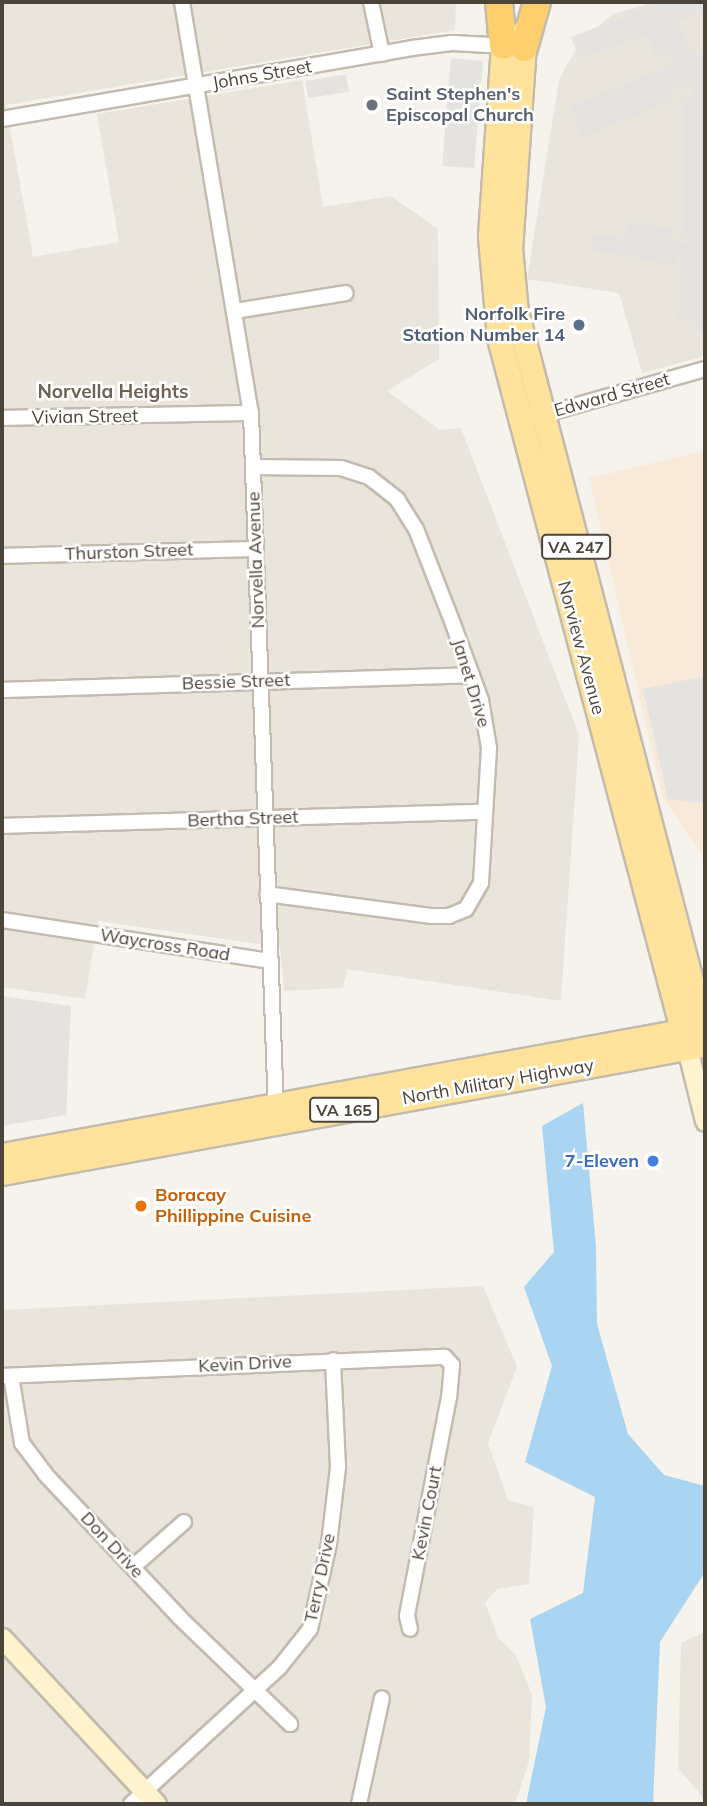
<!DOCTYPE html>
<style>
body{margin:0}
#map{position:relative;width:707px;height:1806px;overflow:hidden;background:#f6f3ec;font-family:Mulish,sans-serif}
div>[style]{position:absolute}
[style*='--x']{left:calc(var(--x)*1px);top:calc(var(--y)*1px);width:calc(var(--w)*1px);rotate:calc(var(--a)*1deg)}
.residential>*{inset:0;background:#eae5da}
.commercial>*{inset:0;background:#f7ead8}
.parking>*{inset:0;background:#e5e3e0}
.water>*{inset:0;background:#a9d4f2}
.roads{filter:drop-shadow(2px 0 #c2bbae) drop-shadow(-2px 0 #c2bbae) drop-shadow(0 2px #c2bbae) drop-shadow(0 -2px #c2bbae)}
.street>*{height:14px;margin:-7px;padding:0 7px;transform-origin:7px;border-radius:7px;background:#fff}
.secondary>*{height:19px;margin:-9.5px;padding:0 9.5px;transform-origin:9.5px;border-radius:9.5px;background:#fff3cd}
.primary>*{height:23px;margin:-11.5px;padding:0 11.5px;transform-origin:11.5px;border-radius:11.5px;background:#ffe39c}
.highway>*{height:26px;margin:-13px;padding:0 13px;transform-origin:13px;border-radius:13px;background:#ffcf6e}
.dots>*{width:19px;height:19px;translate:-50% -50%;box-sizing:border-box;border:4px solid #fff;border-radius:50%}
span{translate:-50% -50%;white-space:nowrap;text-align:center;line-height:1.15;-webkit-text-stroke:5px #fff;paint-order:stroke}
.shield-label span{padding:2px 5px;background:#fff;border:2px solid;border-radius:5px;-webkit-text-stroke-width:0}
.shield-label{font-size:16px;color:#4b4439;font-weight:700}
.street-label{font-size:18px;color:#4b4439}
.worship-label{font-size:18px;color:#5b616d;font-weight:700}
.left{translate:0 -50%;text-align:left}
.service-label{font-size:18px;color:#4e5e75;font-weight:700}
.right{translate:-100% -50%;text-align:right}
.shop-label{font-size:18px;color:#366cbe;font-weight:700}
.food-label{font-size:18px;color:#c56008;font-weight:700}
.neighbourhood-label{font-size:19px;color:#6e6250;font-weight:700}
.frame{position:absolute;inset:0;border:4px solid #4b4439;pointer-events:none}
</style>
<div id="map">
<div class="residential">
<div style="clip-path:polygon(2px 2px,456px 2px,455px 30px,6px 105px,33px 257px,119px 242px,97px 114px,302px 80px,323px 207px,391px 196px,438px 229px,439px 359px,387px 391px,440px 430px,461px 428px,579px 735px,561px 1001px,347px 969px,343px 988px,284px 991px,280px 947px,98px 921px,85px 999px,2px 987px)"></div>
<div style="clip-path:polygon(655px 2px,705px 2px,705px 356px,642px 373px,619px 293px,527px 279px,559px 80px,579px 43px,613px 14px)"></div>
<div style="clip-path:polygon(483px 1286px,517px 1367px,488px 1443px,508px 1500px,534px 1507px,529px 1584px,497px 1589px,485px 1603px,498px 1638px,516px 1655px,532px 1695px,529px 1761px,515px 1804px,2px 1804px,2px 1310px)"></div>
<div style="clip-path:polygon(705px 1632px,705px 1800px,678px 1768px,681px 1643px)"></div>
</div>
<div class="commercial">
<div style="clip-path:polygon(705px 451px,705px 878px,701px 852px,663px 798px,589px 478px)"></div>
</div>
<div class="parking">
<div style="clip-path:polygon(664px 2px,705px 2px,705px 12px,679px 20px,691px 54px,705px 48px,705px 332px,695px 333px,695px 320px,678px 320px,679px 260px,689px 259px,678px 254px,676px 265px,592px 250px,593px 236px,625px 238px,628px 221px,673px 229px,672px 239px,692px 245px,692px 239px,682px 236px,683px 99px,694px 98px,694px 83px,670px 90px,672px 100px,582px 137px,571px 106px,672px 65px,668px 54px,656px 58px,647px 35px,580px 59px,571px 37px)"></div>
<div style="clip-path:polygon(451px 58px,483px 61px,474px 168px,442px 166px)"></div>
<div style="clip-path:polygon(346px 74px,349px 92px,308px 98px,305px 81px)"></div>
<div style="clip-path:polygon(705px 676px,705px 804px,668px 799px,643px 689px)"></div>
<div style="clip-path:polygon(2px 996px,71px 1006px,66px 1115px,2px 1126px)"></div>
</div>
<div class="water">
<div style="clip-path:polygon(583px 1103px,596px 1247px,597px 1324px,628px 1434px,664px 1475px,705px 1486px,705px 1572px,660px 1642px,653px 1804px,526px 1804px,546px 1707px,530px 1619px,583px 1593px,595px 1497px,525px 1462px,552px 1366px,524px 1287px,554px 1252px,542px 1126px)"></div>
</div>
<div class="roads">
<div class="street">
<div style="--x:182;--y:2;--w:417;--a:80.5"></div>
<div style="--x:251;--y:413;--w:697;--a:87.95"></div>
<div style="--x:371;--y:2;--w:53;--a:78.1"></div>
<div style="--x:2;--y:119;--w:416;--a:-9.8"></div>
<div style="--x:412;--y:48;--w:40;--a:-7.1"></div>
<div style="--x:452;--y:43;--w:56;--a:3.1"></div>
<div style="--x:235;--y:311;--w:112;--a:-9.2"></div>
<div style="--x:538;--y:416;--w:173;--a:-15.7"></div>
<div style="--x:2;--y:418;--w:249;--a:-1.2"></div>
<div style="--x:254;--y:467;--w:87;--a:0.7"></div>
<div style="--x:341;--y:468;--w:29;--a:18"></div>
<div style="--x:369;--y:477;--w:36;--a:38"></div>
<div style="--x:397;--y:499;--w:36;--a:58"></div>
<div style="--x:416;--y:529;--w:102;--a:68.7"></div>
<div style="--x:453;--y:624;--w:81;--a:69.8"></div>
<div style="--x:481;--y:700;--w:49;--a:80.5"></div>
<div style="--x:489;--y:748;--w:135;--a:93.4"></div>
<div style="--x:481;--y:883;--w:30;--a:120"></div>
<div style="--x:466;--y:909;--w:18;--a:158"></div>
<div style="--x:449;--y:916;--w:18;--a:180"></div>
<div style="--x:431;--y:916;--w:165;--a:-172.4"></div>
<div style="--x:2;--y:556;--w:254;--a:-1.6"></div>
<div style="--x:2;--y:690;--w:469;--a:-1.8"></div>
<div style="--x:2;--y:826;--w:482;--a:-1.7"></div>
<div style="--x:2;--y:920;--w:270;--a:8.7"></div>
<div style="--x:2;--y:1376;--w:443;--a:-2.5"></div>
<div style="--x:445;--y:1357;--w:11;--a:49"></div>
<div style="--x:452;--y:1365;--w:32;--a:95"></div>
<div style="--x:449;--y:1397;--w:223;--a:100.9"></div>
<div style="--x:407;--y:1616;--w:13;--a:77"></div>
<div style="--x:11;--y:1376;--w:68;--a:80.7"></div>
<div style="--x:22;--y:1443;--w:39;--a:53"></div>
<div style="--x:45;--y:1474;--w:197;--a:46.8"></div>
<div style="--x:180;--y:1618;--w:153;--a:43.9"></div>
<div style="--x:133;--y:1567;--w:68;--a:-41.4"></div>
<div style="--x:131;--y:1804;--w:201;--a:-42.6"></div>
<div style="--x:279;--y:1668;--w:50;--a:-51.5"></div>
<div style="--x:310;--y:1629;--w:87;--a:-77.4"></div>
<div style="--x:329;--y:1544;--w:78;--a:-83.3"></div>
<div style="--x:338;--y:1467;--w:107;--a:-92.7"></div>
<div style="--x:359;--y:1804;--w:108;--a:-77.8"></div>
</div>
<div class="secondary">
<div style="--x:687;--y:1048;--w:75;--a:76.1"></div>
<div style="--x:2;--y:1638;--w:226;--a:47.1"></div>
</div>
<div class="primary">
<div style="--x:504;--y:30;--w:207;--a:93.9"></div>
<div style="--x:490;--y:237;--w:101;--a:84.9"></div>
<div style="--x:499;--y:338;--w:734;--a:75.17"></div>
<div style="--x:525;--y:30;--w:219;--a:93.9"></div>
<div style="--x:510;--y:248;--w:63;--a:84.6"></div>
<div style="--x:516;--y:311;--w:747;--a:75.35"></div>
<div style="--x:2;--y:1155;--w:707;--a:-10.34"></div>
<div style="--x:2;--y:1173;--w:712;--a:-10.36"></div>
</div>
<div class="highway">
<div style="--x:499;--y:2;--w:44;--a:84.8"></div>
<div style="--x:524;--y:48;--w:48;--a:-74.2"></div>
</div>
</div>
<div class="dots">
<div style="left:372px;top:105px;background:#6b7280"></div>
<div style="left:579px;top:325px;background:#5c6f8a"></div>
<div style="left:653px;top:1161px;background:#3f7fe0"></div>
<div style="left:141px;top:1206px;background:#e8710a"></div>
</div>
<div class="shield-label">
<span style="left:576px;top:547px">VA 247</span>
<span style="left:344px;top:1110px">VA 165</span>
</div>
<div class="street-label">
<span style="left:262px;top:75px;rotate:-10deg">Johns Street</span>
<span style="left:612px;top:395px;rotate:-16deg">Edward Street</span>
<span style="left:85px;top:417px;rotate:-1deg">Vivian Street</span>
<span style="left:129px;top:552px;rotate:-2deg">Thurston Street</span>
<span style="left:256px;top:560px;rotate:-92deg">Norvella Avenue</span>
<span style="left:581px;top:648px;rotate:75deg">Norview Avenue</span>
<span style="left:236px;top:682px;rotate:-2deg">Bessie Street</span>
<span style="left:471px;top:683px;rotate:73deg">Janet Drive</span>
<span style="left:243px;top:819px;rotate:-2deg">Bertha Street</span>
<span style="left:165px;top:945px;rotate:9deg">Waycross Road</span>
<span style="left:498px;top:1082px;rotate:-10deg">North Military Highway</span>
<span style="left:245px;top:1364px;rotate:-3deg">Kevin Drive</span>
<span style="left:427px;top:1513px;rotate:-79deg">Kevin Court</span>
<span style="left:112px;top:1545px;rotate:47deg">Don Drive</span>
<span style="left:320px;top:1578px;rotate:-78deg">Terry Drive</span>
</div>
<div class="worship-label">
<span class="left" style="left:386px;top:105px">Saint Stephen's<br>Episcopal Church</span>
</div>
<div class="service-label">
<span class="right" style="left:565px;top:325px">Norfolk Fire<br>Station Number 14</span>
</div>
<div class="shop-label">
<span class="right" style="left:639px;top:1161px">7-Eleven</span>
</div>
<div class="food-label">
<span class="left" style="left:155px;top:1206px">Boracay<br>Phillippine Cuisine</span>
</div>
<div class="neighbourhood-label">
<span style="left:113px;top:392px">Norvella Heights</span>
</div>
<div class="frame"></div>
</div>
